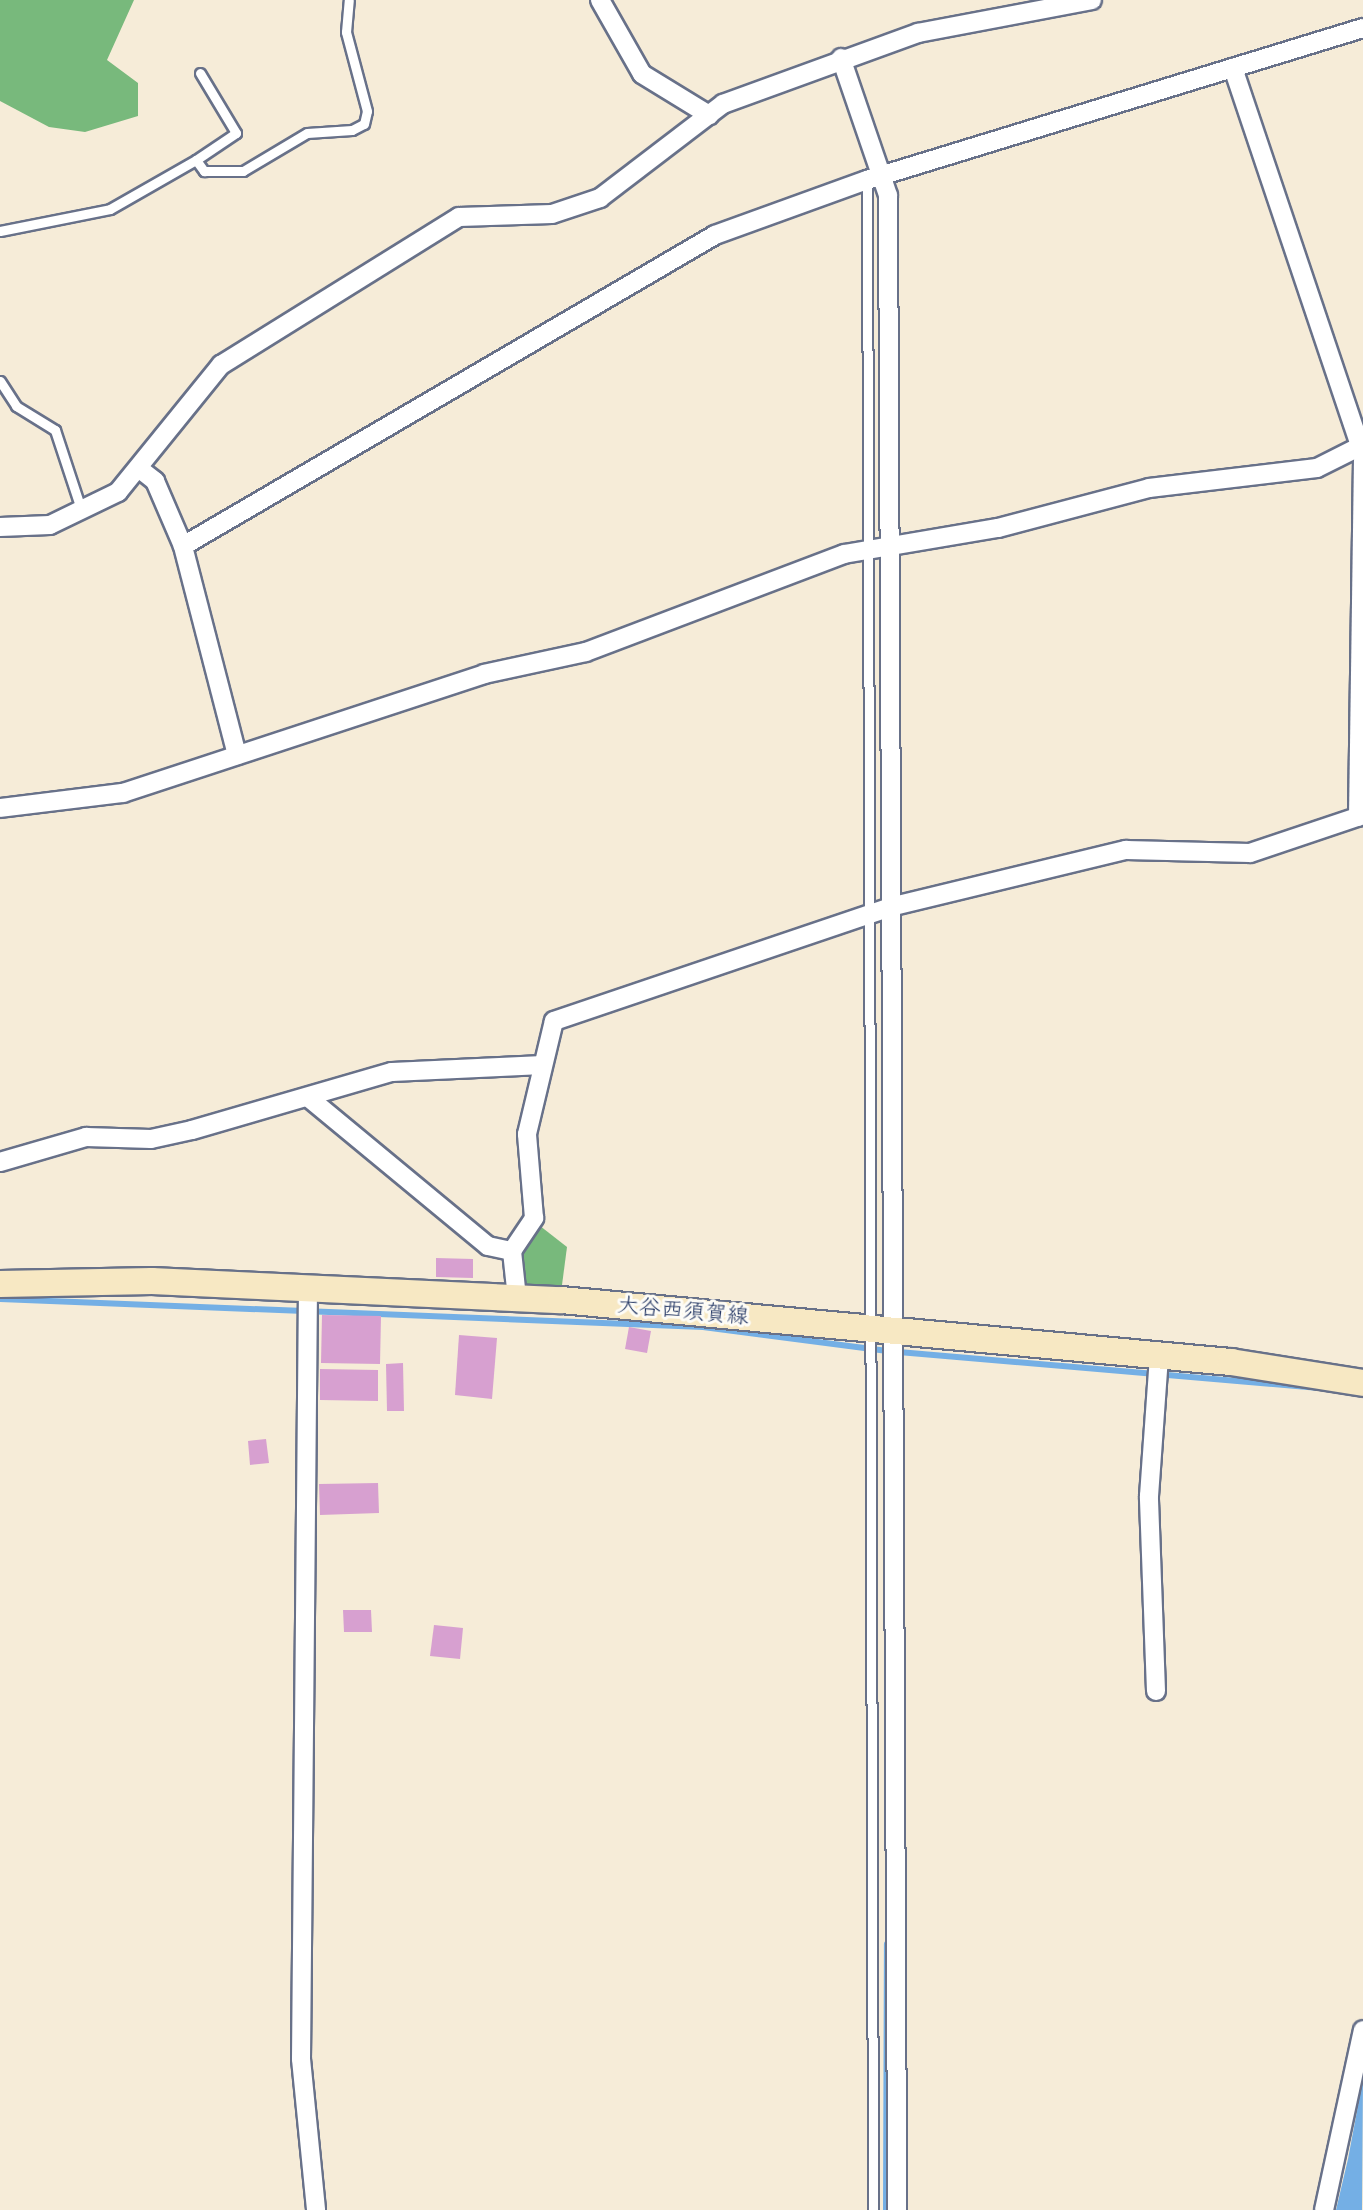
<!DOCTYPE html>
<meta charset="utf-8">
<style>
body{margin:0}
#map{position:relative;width:1363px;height:2210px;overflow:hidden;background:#f6ecd8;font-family:"Balsamiq Sans","Klee One",sans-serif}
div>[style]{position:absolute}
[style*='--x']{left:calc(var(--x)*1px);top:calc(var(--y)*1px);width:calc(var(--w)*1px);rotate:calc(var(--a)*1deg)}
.forest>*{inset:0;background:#78b97c}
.water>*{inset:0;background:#74afe5}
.stream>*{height:6px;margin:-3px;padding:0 3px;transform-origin:3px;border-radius:3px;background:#74afe5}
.building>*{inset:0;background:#d7a0d0}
.roads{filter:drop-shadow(2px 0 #687189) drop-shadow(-2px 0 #687189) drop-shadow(0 2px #687189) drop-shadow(0 -2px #687189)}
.service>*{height:9px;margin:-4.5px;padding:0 4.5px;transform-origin:4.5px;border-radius:4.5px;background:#fff}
.minor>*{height:18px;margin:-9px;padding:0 9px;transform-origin:9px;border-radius:9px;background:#fff}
.secondary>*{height:26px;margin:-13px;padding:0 13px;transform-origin:13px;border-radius:13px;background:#f7e8c3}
span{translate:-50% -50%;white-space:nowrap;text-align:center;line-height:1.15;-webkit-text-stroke:6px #fdfcf7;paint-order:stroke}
.street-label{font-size:22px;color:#1b2f5e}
</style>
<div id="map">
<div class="forest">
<div style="clip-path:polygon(0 0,134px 0,107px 60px,138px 83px,138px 116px,85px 132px,49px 127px,0 101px)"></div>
<div style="clip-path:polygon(535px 1222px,567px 1247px,562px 1285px,528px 1288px,517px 1272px)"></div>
</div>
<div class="water">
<div style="clip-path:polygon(1363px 2079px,1362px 2210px,1336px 2210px,1348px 2159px)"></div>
</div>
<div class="stream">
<div style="--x:0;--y:1299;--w:704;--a:2.28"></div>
<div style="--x:703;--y:1327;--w:186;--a:7.4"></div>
<div style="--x:887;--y:1351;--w:431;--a:4.9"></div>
<div style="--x:886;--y:2210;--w:266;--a:-89.8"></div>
</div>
<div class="building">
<div style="clip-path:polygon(436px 1258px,473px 1259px,473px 1278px,436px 1277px)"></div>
<div style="clip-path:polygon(322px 1315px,381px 1316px,380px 1364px,321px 1363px)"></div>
<div style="clip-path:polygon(629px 1327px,651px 1331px,647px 1353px,625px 1349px)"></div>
<div style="clip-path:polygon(459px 1335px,497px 1338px,492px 1399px,455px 1395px)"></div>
<div style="clip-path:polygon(403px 1363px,404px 1411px,387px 1411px,386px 1364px)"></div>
<div style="clip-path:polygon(320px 1369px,378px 1370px,378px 1401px,320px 1400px)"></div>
<div style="clip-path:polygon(266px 1439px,269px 1463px,250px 1465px,248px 1441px)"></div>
<div style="clip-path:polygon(378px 1483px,379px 1513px,320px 1515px,319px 1484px)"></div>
<div style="clip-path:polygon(343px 1610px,371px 1610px,372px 1632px,344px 1632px)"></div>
<div style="clip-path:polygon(434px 1625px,463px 1628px,460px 1659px,430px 1656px)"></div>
</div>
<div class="roads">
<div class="service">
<div style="--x:200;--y:73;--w:70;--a:59"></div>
<div style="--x:236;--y:133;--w:48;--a:146"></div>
<div style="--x:196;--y:160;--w:14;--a:54"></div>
<div style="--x:204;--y:171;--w:39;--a:0"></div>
<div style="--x:243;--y:171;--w:74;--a:-30.7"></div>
<div style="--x:307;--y:133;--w:45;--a:-3.8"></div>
<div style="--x:352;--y:130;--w:13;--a:-27"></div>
<div style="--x:364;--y:124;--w:13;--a:-77"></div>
<div style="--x:367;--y:111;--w:82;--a:-104.9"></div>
<div style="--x:346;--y:32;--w:32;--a:-85"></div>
<div style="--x:867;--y:180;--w:2030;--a:89.83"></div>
<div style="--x:0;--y:231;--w:112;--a:-11.3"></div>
<div style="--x:110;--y:209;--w:99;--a:-29.7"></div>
<div style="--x:0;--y:381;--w:30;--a:57"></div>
<div style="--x:16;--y:406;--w:46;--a:31.6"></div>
<div style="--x:55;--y:430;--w:86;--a:71.8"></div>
</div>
<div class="minor">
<div style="--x:600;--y:0;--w:85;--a:60.4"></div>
<div style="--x:642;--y:74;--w:79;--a:31.5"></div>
<div style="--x:841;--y:58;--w:145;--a:71.1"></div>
<div style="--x:888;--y:195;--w:2015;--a:89.74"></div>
<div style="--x:1233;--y:68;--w:407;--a:71.4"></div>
<div style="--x:141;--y:470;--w:18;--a:38"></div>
<div style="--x:155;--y:481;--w:71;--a:66.7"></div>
<div style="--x:0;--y:527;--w:50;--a:-2.3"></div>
<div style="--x:50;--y:525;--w:76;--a:-25.9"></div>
<div style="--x:118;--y:492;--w:164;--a:-51"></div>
<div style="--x:221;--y:365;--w:280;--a:-31.9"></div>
<div style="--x:459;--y:217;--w:93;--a:-1.8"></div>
<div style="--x:552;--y:214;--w:51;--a:-18.4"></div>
<div style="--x:600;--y:198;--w:155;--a:-37.4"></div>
<div style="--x:723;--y:104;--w:208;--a:-20"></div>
<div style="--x:918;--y:33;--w:177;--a:-10.7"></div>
<div style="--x:237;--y:755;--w:216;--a:-104.5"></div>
<div style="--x:183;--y:546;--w:616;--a:-30.31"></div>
<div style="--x:715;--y:235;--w:162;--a:-19.9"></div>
<div style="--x:867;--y:180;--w:519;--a:-17.04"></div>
<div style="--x:0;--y:808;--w:124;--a:-7"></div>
<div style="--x:123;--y:793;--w:380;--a:-18.2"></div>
<div style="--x:484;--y:674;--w:104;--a:-12.2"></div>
<div style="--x:586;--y:652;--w:276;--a:-20.8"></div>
<div style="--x:844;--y:554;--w:156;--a:-9.6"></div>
<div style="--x:998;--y:528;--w:156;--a:-14.8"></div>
<div style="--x:1149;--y:488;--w:169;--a:-6.8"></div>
<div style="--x:1317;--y:468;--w:51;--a:-26.6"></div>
<div style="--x:1358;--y:817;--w:357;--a:-89.2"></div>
<div style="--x:309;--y:1098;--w:232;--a:39.6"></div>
<div style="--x:488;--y:1246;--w:25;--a:12"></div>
<div style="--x:0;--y:1162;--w:90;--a:-16.2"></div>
<div style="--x:86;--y:1137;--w:65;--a:1.8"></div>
<div style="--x:151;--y:1139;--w:42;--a:-12.4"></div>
<div style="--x:192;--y:1130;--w:208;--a:-16.2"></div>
<div style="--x:392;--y:1072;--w:151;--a:-2.7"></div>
<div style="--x:308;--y:1287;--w:772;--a:90.52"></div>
<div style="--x:301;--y:2059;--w:152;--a:84.3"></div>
<div style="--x:517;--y:1298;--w:47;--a:-96.1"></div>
<div style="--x:512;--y:1251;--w:40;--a:-56"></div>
<div style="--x:534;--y:1218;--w:84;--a:-94.8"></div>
<div style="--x:527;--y:1134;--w:116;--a:-76.6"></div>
<div style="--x:554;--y:1021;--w:359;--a:-18.7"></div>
<div style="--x:894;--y:906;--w:239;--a:-13.6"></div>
<div style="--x:1126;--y:850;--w:124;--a:1.4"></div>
<div style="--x:1250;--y:853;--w:119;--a:-18.6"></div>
<div style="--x:1156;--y:1691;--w:195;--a:-92.1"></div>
<div style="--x:1149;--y:1496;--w:141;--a:-85.9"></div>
<div style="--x:1324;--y:2210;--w:184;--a:-77.8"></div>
</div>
<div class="secondary">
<div style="--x:0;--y:1284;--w:152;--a:-1.1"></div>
<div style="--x:152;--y:1281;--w:409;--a:2.7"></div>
<div style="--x:561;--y:1300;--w:673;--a:5.29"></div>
<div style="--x:1231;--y:1362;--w:134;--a:9"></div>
</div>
</div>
<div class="street-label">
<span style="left:683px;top:1311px;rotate:5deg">大谷西須賀線</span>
</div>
</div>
